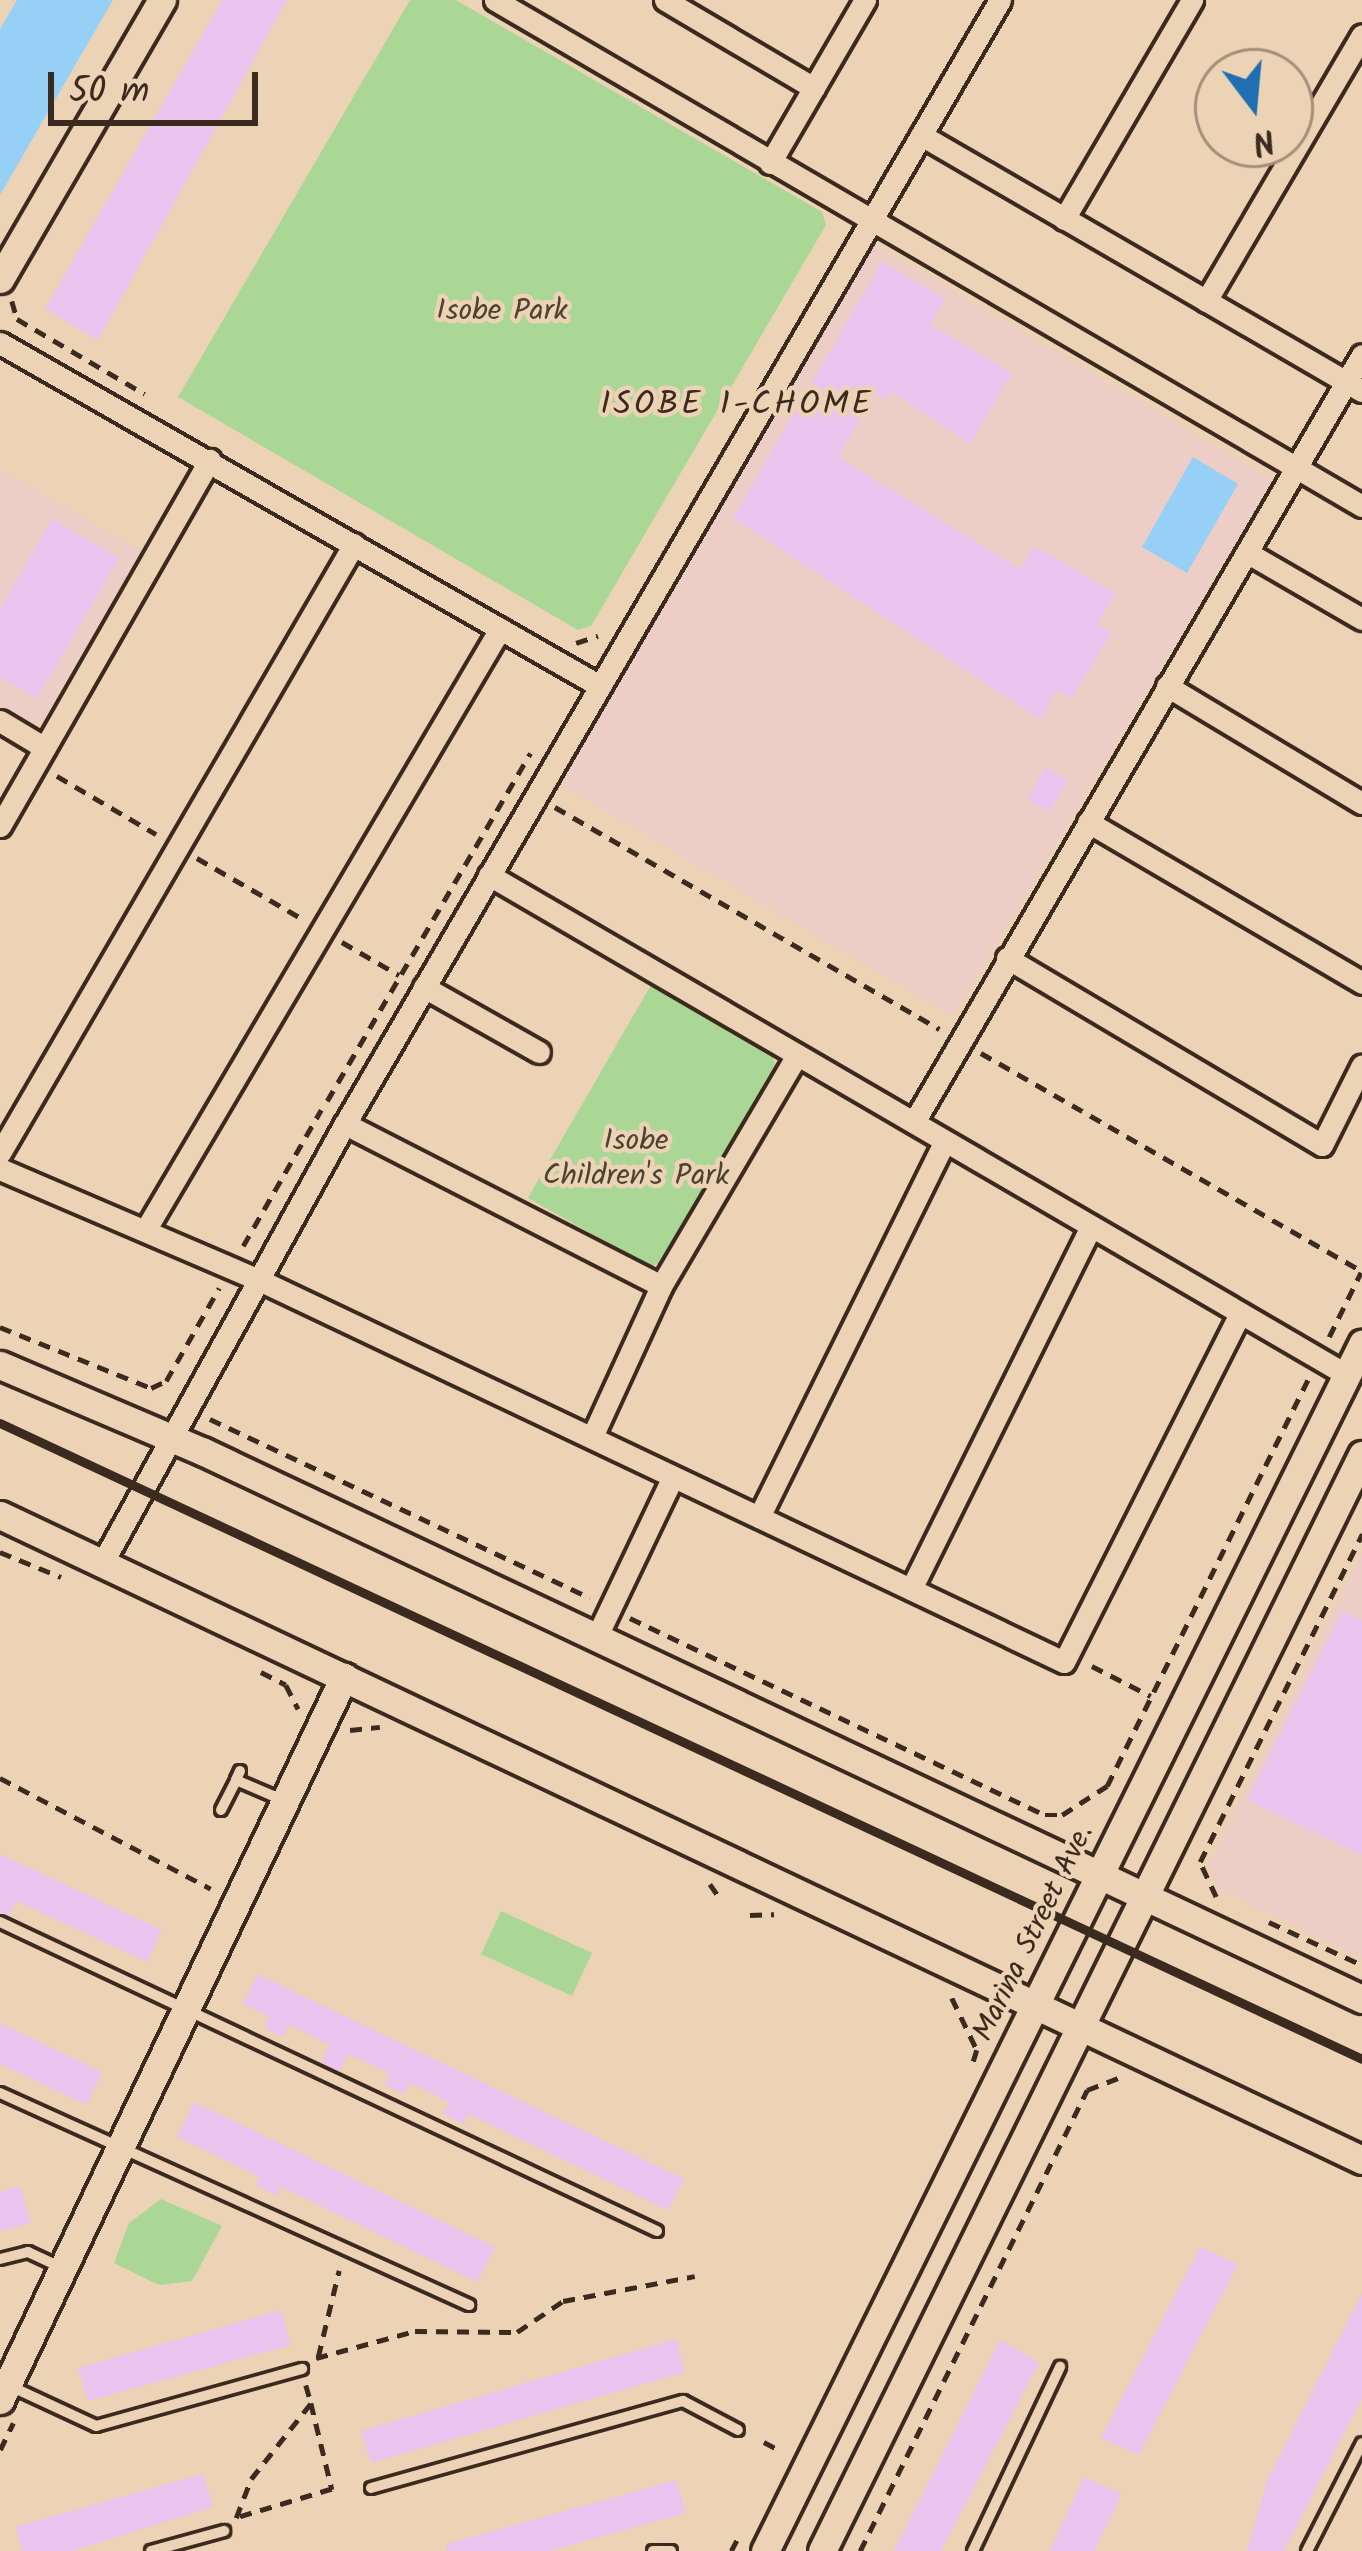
<!DOCTYPE html>
<style>
body{margin:0}
#map{position:relative;width:1362px;height:2551px;overflow:hidden;background:#edd3b5;font-family:Kalam,sans-serif}
div>[style]{position:absolute}
[style*='--x']{left:calc(var(--x)*1px);top:calc(var(--y)*1px);width:calc(var(--w)*1px);rotate:calc(var(--a)*1deg)}
.built>*{inset:0;background:#eccec6}
.green>*{inset:0;background:#aad796}
.water>*{inset:0;background:#97d0f7}
.building>*{inset:0;background:#eac4ee}
.path>*{height:4.5px;margin-top:-2.25px;transform-origin:0;background:repeating-linear-gradient(90deg,#3b2a1e 0 12px,transparent 0 21px)}
.roads{filter:drop-shadow(3px 0 #3b2a1e) drop-shadow(-3px 0 #3b2a1e) drop-shadow(0 3px #3b2a1e) drop-shadow(0 -3px #3b2a1e)}
.service>*{height:10px;margin:-5px;padding:0 5px;transform-origin:5px;border-radius:5px;background:#edd3b5}
.minor>*{height:21px;margin:-10.5px;padding:0 10.5px;transform-origin:10.5px;border-radius:10.5px;background:#edd3b5}
.tertiary>*{height:27px;margin:-13.5px;padding:0 13.5px;transform-origin:13.5px;border-radius:13.5px;background:#edd3b5}
.rail>*{height:9px;margin:-4.5px;padding:0 4.5px;transform-origin:4.5px;border-radius:4.5px;background:#3b2a1e}
span{translate:-50% -50%;white-space:nowrap;text-align:center;line-height:1.15;-webkit-text-stroke:9px #edd3b5;paint-order:stroke}
.park-label{font-size:30px;color:#4c4430}
.street-label{font-size:30px;color:#3b2a1e}
.neighbourhood-label{font-size:33px;color:#3b2a1e;letter-spacing:3px}
.north{position:absolute;left:1194px;top:48px;width:120px;height:120px;box-sizing:border-box;background:#edd3b5;border:3px solid #a68f79;border-radius:50%;rotate:164deg;font-size:33px;font-weight:700;line-height:48px;text-align:center;color:#3b2a1e}
.north::after{content:'';display:block;margin:auto;width:42px;height:54px;background:#1f6fb2;clip-path:polygon(50% 0,100% 100%,50% 72%,0 100%)}
.scale{position:absolute;left:48px;top:72px;width:210px;height:54px;box-sizing:border-box;border:6px solid #3b2a1e;border-top:0;padding-left:15px;font-size:36px;line-height:42px;white-space:nowrap;color:#3b2a1e;-webkit-text-stroke:9px #edd3b5;paint-order:stroke}
</style>
<div id="map">
<div class="built">
<div style="clip-path:polygon(881px 248px,1273px 480px,953px 1017px,559px 783px,871px 249px)"></div>
<div style="clip-path:polygon(0 469px,142px 551px,43px 720px,31px 725px,0 707px)"></div>
<div style="clip-path:polygon(1362px 1552px,1362px 1959px,1218px 1889px,1209px 1864px)"></div>
</div>
<div class="green">
<div style="clip-path:polygon(410px 0,456px 0,822px 212px,826px 225px,591px 626px,578px 630px,178px 397px)"></div>
<div style="clip-path:polygon(651px 985px,771px 1052px,775px 1064px,662px 1263px,649px 1266px,528px 1198px)"></div>
<div style="clip-path:polygon(501px 1911px,592px 1953px,572px 1996px,481px 1954px)"></div>
<div style="clip-path:polygon(161px 2199px,222px 2226px,192px 2281px,159px 2285px,114px 2263px,129px 2223px)"></div>
</div>
<div class="water">
<div style="clip-path:polygon(17px 0,113px 0,0 195px,0 29px)"></div>
<div style="clip-path:polygon(1193px 457px,1238px 484px,1187px 573px,1142px 547px)"></div>
</div>
<div class="building">
<div style="clip-path:polygon(222px 0,287px 0,98px 340px,45px 309px)"></div>
<div style="clip-path:polygon(882px 262px,945px 299px,930px 325px,1012px 373px,970px 444px,891px 391px,886px 400px,875px 394px,838px 457px,1020px 569px,1034px 546px,1115px 593px,1097px 625px,1111px 633px,1072px 698px,1057px 690px,1040px 719px,733px 518px)"></div>
<div style="clip-path:polygon(52px 519px,119px 558px,37px 698px,0 677px,0 609px)"></div>
<div style="clip-path:polygon(1045px 768px,1068px 780px,1049px 812px,1027px 799px)"></div>
<div style="clip-path:polygon(1342px 1611px,1362px 1621px,1362px 1855px,1247px 1800px)"></div>
<div style="clip-path:polygon(0 1854px,162px 1930px,147px 1962px,16px 1901px,9px 1916px,0 1912px)"></div>
<div style="clip-path:polygon(257px 1974px,684px 2179px,668px 2210px,468px 2114px,464px 2124px,443px 2114px,449px 2102px,409px 2083px,404px 2094px,384px 2085px,389px 2073px,348px 2054px,340px 2071px,321px 2062px,330px 2045px,289px 2025px,283px 2037px,264px 2028px,269px 2016px,243px 2004px)"></div>
<div style="clip-path:polygon(0 2023px,102px 2072px,87px 2105px,0 2064px)"></div>
<div style="clip-path:polygon(194px 2102px,495px 2247px,477px 2282px,281px 2187px,277px 2196px,256px 2185px,260px 2177px,177px 2137px)"></div>
<div style="clip-path:polygon(20px 2186px,31px 2223px,0 2231px,0 2192px)"></div>
<div style="clip-path:polygon(1200px 2247px,1238px 2264px,1139px 2455px,1101px 2438px)"></div>
<div style="clip-path:polygon(1362px 2293px,1362px 2398px,1284px 2551px,1247px 2551px,1267px 2481px)"></div>
<div style="clip-path:polygon(281px 2310px,291px 2345px,88px 2401px,78px 2368px)"></div>
<div style="clip-path:polygon(676px 2339px,685px 2372px,371px 2463px,361px 2431px)"></div>
<div style="clip-path:polygon(1000px 2340px,1039px 2363px,941px 2551px,894px 2551px)"></div>
<div style="clip-path:polygon(203px 2474px,213px 2507px,72px 2551px,22px 2551px,15px 2527px)"></div>
<div style="clip-path:polygon(1084px 2477px,1122px 2494px,1094px 2551px,1049px 2551px)"></div>
<div style="clip-path:polygon(676px 2480px,686px 2513px,549px 2551px,447px 2551px,446px 2544px)"></div>
</div>
<div class="path">
<div style="--x:12;--y:301;--w:19;--a:74"></div>
<div style="--x:17;--y:319;--w:148;--a:30.4"></div>
<div style="--x:576;--y:643;--w:23;--a:-18"></div>
<div style="--x:57;--y:776;--w:115;--a:30.4"></div>
<div style="--x:555;--y:807;--w:444;--a:30"></div>
<div style="--x:197;--y:858;--w:120;--a:30"></div>
<div style="--x:342;--y:942;--w:66;--a:30.1"></div>
<div style="--x:981;--y:1053;--w:438;--a:29.8"></div>
<div style="--x:327;--y:1101;--w:403;--a:-59.7"></div>
<div style="--x:243;--y:1246;--w:157;--a:-60.2"></div>
<div style="--x:0;--y:1327;--w:163;--a:22"></div>
<div style="--x:151;--y:1388;--w:17;--a:-25"></div>
<div style="--x:166;--y:1381;--w:107;--a:-60.3"></div>
<div style="--x:1329;--y:1337;--w:72;--a:-63.8"></div>
<div style="--x:210;--y:1419;--w:420;--a:25.2"></div>
<div style="--x:0;--y:1552;--w:66;--a:22.3"></div>
<div style="--x:630;--y:1618;--w:459;--a:25.4"></div>
<div style="--x:1045;--y:1815;--w:17;--a:0"></div>
<div style="--x:1062;--y:1815;--w:54;--a:-32.8"></div>
<div style="--x:1107;--y:1786;--w:454;--a:-63.7"></div>
<div style="--x:1092;--y:1666;--w:66;--a:27"></div>
<div style="--x:261;--y:1672;--w:28;--a:27"></div>
<div style="--x:286;--y:1685;--w:27;--a:63"></div>
<div style="--x:350;--y:1730;--w:30;--a:-6"></div>
<div style="--x:0;--y:1778;--w:238;--a:27.7"></div>
<div style="--x:710;--y:1884;--w:19;--a:55"></div>
<div style="--x:1216;--y:1897;--w:38;--a:-115"></div>
<div style="--x:1200;--y:1862;--w:366;--a:-63.7"></div>
<div style="--x:750;--y:1915;--w:24;--a:-2"></div>
<div style="--x:1269;--y:1922;--w:102;--a:24.8"></div>
<div style="--x:952;--y:1998;--w:58;--a:64.3"></div>
<div style="--x:977;--y:2050;--w:14;--a:107"></div>
<div style="--x:318;--y:2357;--w:89;--a:-76.4"></div>
<div style="--x:316;--y:2358;--w:103;--a:-15.3"></div>
<div style="--x:415;--y:2331;--w:102;--a:0.6"></div>
<div style="--x:517;--y:2332;--w:55;--a:-34"></div>
<div style="--x:563;--y:2301;--w:134;--a:-10.7"></div>
<div style="--x:306;--y:2385;--w:19;--a:74"></div>
<div style="--x:311;--y:2403;--w:89;--a:76.3"></div>
<div style="--x:332;--y:2489;--w:100;--a:163.2"></div>
<div style="--x:236;--y:2518;--w:42;--a:-69"></div>
<div style="--x:251;--y:2479;--w:97;--a:-51.7"></div>
<div style="--x:764;--y:2442;--w:19;--a:28"></div>
<div style="--x:0;--y:2450;--w:30;--a:-64"></div>
<div style="--x:731;--y:2551;--w:17;--a:-62"></div>
<div style="--x:860;--y:2551;--w:514;--a:-63.78"></div>
<div style="--x:1087;--y:2090;--w:33;--a:-21"></div>
</div>
<div class="roads">
<div class="service">
<div style="--x:240;--y:1771;--w:10;--a:114"></div>
<div style="--x:236;--y:1780;--w:53;--a:23.2"></div>
<div style="--x:221;--y:1810;--w:34;--a:-63"></div>
<div style="--x:0;--y:1922;--w:726;--a:25.19"></div>
<div style="--x:0;--y:2093;--w:515;--a:24.32"></div>
<div style="--x:0;--y:2259;--w:29;--a:-14"></div>
<div style="--x:28;--y:2252;--w:38;--a:25"></div>
<div style="--x:10;--y:2386;--w:95;--a:24.9"></div>
<div style="--x:96;--y:2426;--w:214;--a:-15.5"></div>
<div style="--x:371;--y:2488;--w:324;--a:-15.6"></div>
<div style="--x:683;--y:2401;--w:62;--a:27.8"></div>
<div style="--x:151;--y:2551;--w:76;--a:-15.3"></div>
<div style="--x:653;--y:2551;--w:18;--a:0"></div>
<div style="--x:973;--y:2551;--w:204;--a:-64.7"></div>
<div style="--x:1307;--y:2551;--w:121;--a:-63"></div>
</div>
<div class="minor">
<div style="--x:495;--y:0;--w:1004;--a:30.27"></div>
<div style="--x:665;--y:0;--w:173;--a:30.6"></div>
<div style="--x:921;--y:135;--w:510;--a:30.14"></div>
<div style="--x:770;--y:163;--w:189;--a:-59.8"></div>
<div style="--x:1064;--y:219;--w:254;--a:-59.7"></div>
<div style="--x:1206;--y:301;--w:308;--a:-59.6"></div>
<div style="--x:0;--y:343;--w:691;--a:29.76"></div>
<div style="--x:1248;--y:553;--w:132;--a:30.1"></div>
<div style="--x:1167;--y:686;--w:227;--a:31"></div>
<div style="--x:0;--y:721;--w:52;--a:31"></div>
<div style="--x:1088;--y:822;--w:318;--a:30.4"></div>
<div style="--x:0;--y:826;--w:422;--a:-60.2"></div>
<div style="--x:489;--y:875;--w:993;--a:30.23"></div>
<div style="--x:1007;--y:958;--w:366;--a:30.7"></div>
<div style="--x:1322;--y:1145;--w:89;--a:-63.4"></div>
<div style="--x:424;--y:987;--w:132;--a:29.5"></div>
<div style="--x:914;--y:1122;--w:888;--a:-59.71"></div>
<div style="--x:345;--y:1124;--w:355;--a:27.1"></div>
<div style="--x:0;--y:1153;--w:704;--a:-59.83"></div>
<div style="--x:0;--y:1169;--w:280;--a:23.2"></div>
<div style="--x:257;--y:1279;--w:893;--a:25.39"></div>
<div style="--x:1064;--y:1662;--w:391;--a:-63.2"></div>
<div style="--x:146;--y:1229;--w:697;--a:-59.46"></div>
<div style="--x:592;--y:1437;--w:166;--a:-65.4"></div>
<div style="--x:661;--y:1286;--w:268;--a:-59.5"></div>
<div style="--x:759;--y:1517;--w:419;--a:-63.7"></div>
<div style="--x:104;--y:1560;--w:498;--a:-61.1"></div>
<div style="--x:345;--y:1124;--w:1301;--a:-59.77"></div>
<div style="--x:911;--y:1589;--w:405;--a:-63.6"></div>
<div style="--x:597;--y:1636;--w:176;--a:-64.5"></div>
</div>
<div class="tertiary">
<div style="--x:0;--y:279;--w:323;--a:-59.9"></div>
<div style="--x:0;--y:1365;--w:220;--a:23.1"></div>
<div style="--x:202;--y:1451;--w:1283;--a:25.29"></div>
<div style="--x:0;--y:1515;--w:1507;--a:25.34"></div>
<div style="--x:0;--y:2400;--w:801;--a:-64.56"></div>
<div style="--x:765;--y:2551;--w:1347;--a:-63.68"></div>
<div style="--x:822;--y:2551;--w:1222;--a:-63.77"></div>
</div>
</div>
<div class="rail">
<div style="--x:0;--y:1423;--w:1503;--a:25.03"></div>
</div>
<div class="park-label">
<span style="left:502px;top:311px">Isobe Park</span>
<span style="left:636px;top:1158px">Isobe<br>Children's Park</span>
</div>
<div class="street-label">
<span style="left:1034px;top:1933px;rotate:-64deg">Marina Street Ave.</span>
</div>
<div class="neighbourhood-label">
<span style="left:737px;top:406px">ISOBE 1-CHOME</span>
</div>
<div class="north">N</div>
<div class="scale">50 m</div>
</div>
